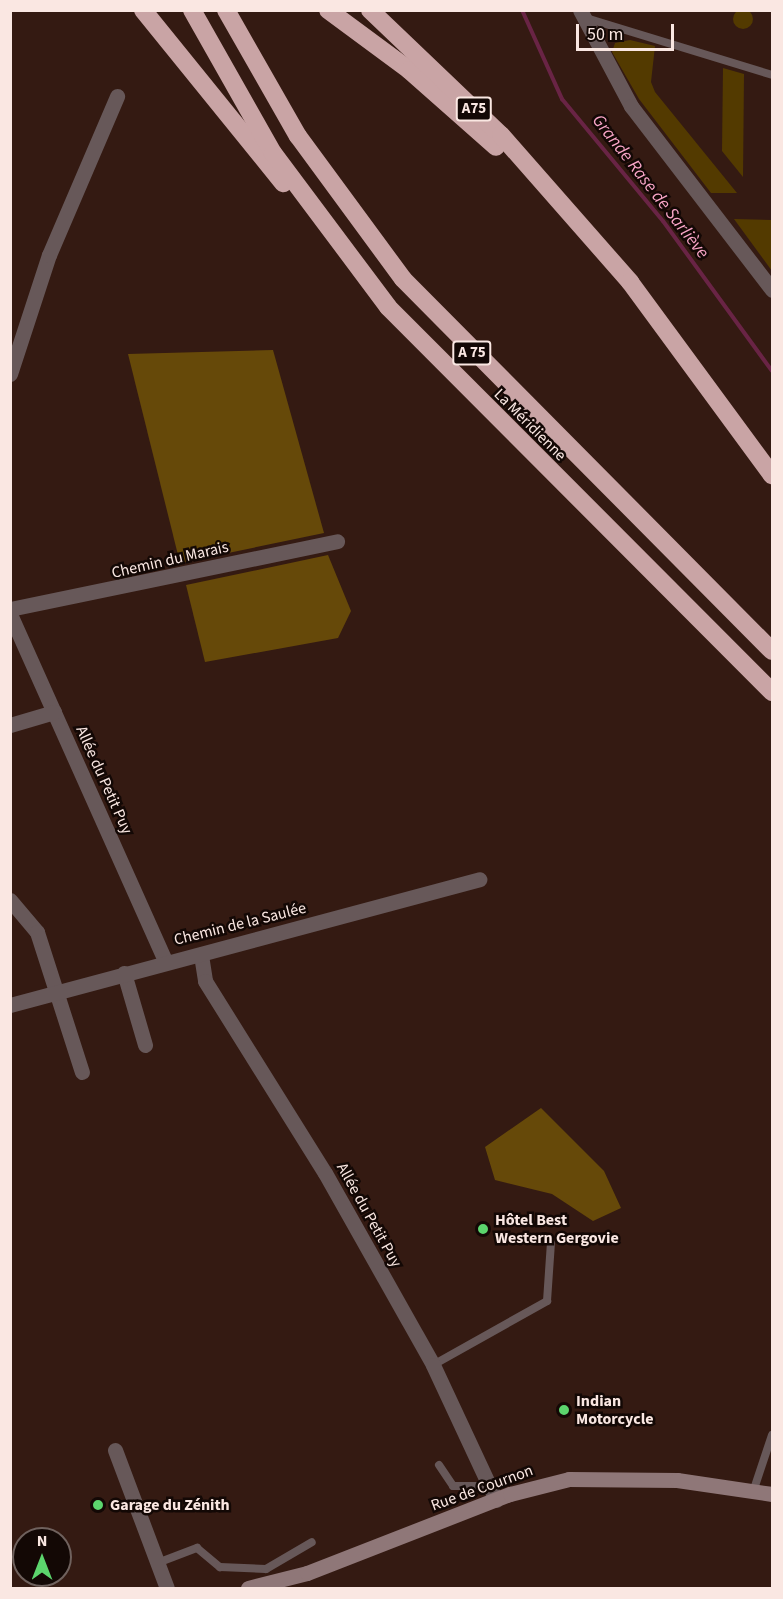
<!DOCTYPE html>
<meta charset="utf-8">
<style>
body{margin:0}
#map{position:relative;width:783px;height:1599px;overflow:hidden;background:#341a12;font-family:"Source Sans 3",sans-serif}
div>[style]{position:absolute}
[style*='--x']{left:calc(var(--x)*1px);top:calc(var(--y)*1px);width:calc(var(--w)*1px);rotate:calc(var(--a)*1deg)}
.green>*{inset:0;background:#533a00}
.round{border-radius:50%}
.forest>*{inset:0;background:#664909}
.stream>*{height:4px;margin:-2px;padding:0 2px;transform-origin:2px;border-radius:2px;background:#692445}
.lane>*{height:8px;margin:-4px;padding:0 4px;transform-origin:4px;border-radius:4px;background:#675859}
.street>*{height:15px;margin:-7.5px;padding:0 7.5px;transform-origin:7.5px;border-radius:7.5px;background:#675859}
.secondary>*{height:15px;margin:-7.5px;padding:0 7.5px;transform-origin:7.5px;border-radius:7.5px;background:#8f7778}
.highway>*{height:18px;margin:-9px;padding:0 9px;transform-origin:9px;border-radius:9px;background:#c9a4a5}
.dots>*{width:16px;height:16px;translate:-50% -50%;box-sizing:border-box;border:3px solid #130805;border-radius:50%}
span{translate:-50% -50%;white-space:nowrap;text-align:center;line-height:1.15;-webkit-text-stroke:5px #130805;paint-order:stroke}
.shield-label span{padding:2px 4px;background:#130805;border:2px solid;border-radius:4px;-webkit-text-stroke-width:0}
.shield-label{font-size:15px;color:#fae7e2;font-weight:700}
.street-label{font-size:16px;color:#fae7e2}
.poi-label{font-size:16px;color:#fae7e2;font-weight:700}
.left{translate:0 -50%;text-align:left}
.water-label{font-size:18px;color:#f9a5c7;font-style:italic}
.frame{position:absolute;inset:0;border:12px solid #fae7e2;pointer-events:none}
.north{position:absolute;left:12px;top:1527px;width:60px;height:60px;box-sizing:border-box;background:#130805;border:2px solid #6f615d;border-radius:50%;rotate:0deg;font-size:16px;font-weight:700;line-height:24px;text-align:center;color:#fae7e2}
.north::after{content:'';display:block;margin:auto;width:21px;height:27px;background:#5cd56d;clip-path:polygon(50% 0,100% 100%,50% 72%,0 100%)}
.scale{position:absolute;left:576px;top:24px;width:98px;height:27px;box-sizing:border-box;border:3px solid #fae7e2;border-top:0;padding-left:8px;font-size:18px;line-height:21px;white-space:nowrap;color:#fae7e2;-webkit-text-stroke:4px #130805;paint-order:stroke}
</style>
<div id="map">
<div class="green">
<div class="round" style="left:733px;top:9px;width:20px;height:20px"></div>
<div style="clip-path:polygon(630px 40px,655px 46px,651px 82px,655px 92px,737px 193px,711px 193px,639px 99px,612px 52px,615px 43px)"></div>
<div style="clip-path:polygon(723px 68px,744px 74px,743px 177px,722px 151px)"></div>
<div style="clip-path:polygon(734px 219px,772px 220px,772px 271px)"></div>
</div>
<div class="forest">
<div style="clip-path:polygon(273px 350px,324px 533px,180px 563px,128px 354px)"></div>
<div style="clip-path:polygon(328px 555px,351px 611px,338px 638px,205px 662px,186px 585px)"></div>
<div style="clip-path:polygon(541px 1108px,604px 1171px,621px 1208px,593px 1221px,552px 1194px,495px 1180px,485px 1147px)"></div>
</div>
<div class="stream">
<div style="--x:522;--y:10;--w:98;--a:65.8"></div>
<div style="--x:562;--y:99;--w:158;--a:50.4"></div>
<div style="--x:663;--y:221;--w:185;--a:54"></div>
</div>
<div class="lane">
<div style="--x:586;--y:18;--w:195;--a:17"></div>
<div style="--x:433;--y:1365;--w:131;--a:-29.3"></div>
<div style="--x:547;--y:1301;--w:58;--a:-86.1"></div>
<div style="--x:439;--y:1465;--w:25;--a:56"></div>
<div style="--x:453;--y:1486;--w:35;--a:0"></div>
<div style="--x:754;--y:1489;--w:57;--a:-71.6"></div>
<div style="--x:160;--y:1562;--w:40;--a:-21"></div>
<div style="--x:197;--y:1548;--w:30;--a:40"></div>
<div style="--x:220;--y:1567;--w:46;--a:2.5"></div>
<div style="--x:266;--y:1569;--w:53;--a:-30.4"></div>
</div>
<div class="street">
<div style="--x:580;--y:10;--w:109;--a:62"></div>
<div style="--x:631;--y:106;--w:232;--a:52.5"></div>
<div style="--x:10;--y:374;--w:125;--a:-71.9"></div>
<div style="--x:49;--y:255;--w:173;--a:-66.8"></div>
<div style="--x:10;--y:609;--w:334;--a:-11.7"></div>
<div style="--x:10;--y:614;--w:380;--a:65.9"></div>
<div style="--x:10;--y:725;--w:46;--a:-16.5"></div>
<div style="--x:10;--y:900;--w:42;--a:49.8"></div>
<div style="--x:37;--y:932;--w:147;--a:72.2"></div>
<div style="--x:201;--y:955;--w:26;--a:81"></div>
<div style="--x:205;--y:981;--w:226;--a:58"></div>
<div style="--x:325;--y:1173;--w:220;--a:60.6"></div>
<div style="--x:433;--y:1365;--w:149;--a:65"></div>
<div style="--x:124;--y:973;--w:75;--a:73.7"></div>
<div style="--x:10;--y:1005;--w:486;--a:-15"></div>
<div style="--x:115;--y:1450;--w:147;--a:69.4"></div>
</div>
<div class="secondary">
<div style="--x:248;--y:1588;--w:61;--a:-14.3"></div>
<div style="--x:307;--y:1573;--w:218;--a:-21.3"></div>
<div style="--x:510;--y:1494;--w:61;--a:-14.3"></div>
<div style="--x:569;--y:1479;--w:108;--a:0.5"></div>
<div style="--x:677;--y:1480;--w:96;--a:8.4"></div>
</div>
<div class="highway">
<div style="--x:143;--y:10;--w:223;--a:51"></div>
<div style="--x:192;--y:10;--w:164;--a:60.5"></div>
<div style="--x:273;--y:153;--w:192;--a:53.2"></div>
<div style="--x:388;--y:307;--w:544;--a:45.07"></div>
<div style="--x:226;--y:10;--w:145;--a:60.3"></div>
<div style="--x:298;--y:136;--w:177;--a:53.7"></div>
<div style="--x:403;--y:279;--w:524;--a:45.23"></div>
<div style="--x:328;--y:10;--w:101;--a:36.5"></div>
<div style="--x:409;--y:70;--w:116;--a:41.5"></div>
<div style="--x:370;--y:10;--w:181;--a:43.7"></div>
<div style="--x:501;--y:135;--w:196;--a:48.7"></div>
<div style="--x:630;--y:282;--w:240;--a:53.7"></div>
</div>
<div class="dots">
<div style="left:483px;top:1229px;background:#5cd56d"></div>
<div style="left:564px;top:1410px;background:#5cd56d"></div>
<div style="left:98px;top:1505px;background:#5cd56d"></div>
</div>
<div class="shield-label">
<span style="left:474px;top:109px">A75</span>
<span style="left:472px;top:353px">A 75</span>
</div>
<div class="street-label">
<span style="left:530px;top:425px;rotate:45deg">La Méridienne</span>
<span style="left:170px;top:560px;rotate:-13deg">Chemin du Marais</span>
<span style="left:104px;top:780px;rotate:66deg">Allée du Petit Puy</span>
<span style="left:240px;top:924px;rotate:-14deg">Chemin de la Saulée</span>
<span style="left:369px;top:1215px;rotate:61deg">Allée du Petit Puy</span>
<span style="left:482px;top:1488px;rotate:-20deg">Rue de Cournon</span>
</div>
<div class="poi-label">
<span class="left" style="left:495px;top:1229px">Hôtel Best<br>Western Gergovie</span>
<span class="left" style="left:576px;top:1410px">Indian<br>Motorcycle</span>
<span class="left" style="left:110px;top:1505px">Garage du Zénith</span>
</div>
<div class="water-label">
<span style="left:650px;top:187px;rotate:52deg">Grande Rase de Sarliève</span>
</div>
<div class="frame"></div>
<div class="north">N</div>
<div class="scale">50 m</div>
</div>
